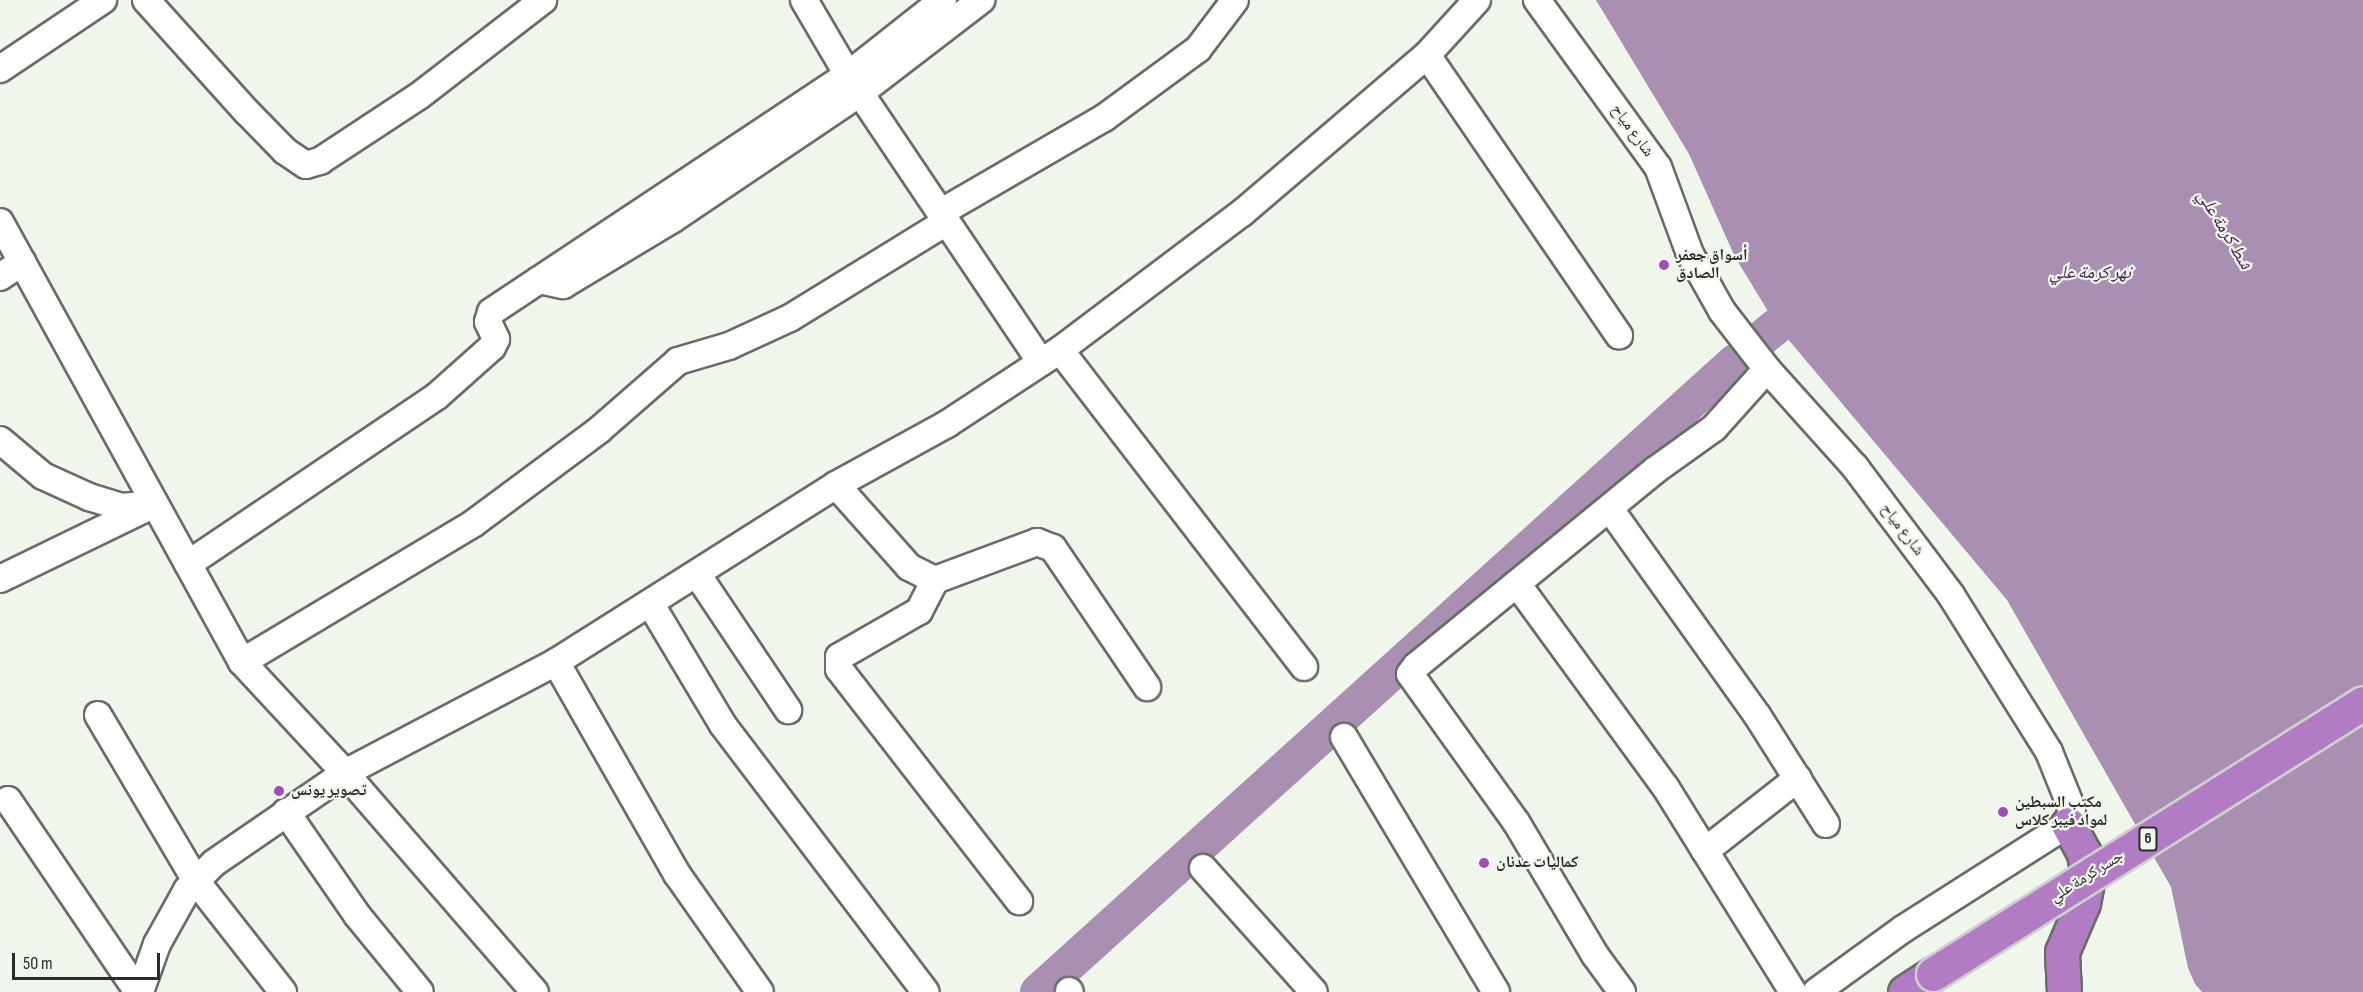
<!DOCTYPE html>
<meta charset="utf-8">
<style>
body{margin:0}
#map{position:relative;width:2363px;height:992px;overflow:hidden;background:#f1f6ed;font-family:"Sofia Sans Condensed","Noto Naskh Arabic",sans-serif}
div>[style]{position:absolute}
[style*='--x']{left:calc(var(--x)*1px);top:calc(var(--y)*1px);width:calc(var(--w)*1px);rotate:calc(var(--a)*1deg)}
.water>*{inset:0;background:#a98fb1}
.river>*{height:36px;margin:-18px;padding:0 18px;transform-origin:18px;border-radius:18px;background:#a98fb1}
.roads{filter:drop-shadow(2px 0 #696d66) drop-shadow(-2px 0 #696d66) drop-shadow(0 2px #696d66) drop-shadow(0 -2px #696d66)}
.minor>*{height:26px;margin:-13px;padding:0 13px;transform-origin:13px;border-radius:13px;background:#fff}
.highway>*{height:33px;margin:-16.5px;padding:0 16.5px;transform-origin:16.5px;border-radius:16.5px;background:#b27cc4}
.bridges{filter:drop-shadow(2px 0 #d0d0cf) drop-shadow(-2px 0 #d0d0cf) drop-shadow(0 2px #d0d0cf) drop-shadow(0 -2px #d0d0cf)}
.highway-bridge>*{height:33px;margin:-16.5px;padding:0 16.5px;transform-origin:16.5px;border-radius:16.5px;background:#b27cc4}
.dots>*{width:16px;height:16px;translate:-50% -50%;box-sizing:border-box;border:3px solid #f1f6ed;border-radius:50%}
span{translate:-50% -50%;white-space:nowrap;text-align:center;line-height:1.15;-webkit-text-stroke:4.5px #f1f6ed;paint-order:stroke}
.shield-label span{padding:2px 4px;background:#f1f6ed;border:2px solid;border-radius:4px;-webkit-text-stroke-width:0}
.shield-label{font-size:15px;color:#292b27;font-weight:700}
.street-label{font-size:16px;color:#292b27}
.poi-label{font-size:16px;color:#292b27;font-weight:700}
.left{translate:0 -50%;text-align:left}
.water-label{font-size:18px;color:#43214e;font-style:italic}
.scale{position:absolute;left:12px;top:953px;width:148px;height:27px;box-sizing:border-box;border:3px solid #292b27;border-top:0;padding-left:8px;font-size:18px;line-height:21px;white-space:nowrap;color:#292b27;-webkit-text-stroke:4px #f1f6ed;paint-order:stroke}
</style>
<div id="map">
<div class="water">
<div style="clip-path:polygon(1596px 0,2363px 0,2363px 992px,2202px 992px,2195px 984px,2188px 968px,2171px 887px,2007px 600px,1777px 326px,1735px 257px,1689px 154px)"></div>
</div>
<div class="river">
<div style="--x:1762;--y:338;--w:19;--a:-39"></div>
<div style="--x:1038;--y:992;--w:940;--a:-42.11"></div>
</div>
<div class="roads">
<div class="minor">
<div style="--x:146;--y:0;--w:151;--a:48"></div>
<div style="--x:247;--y:112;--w:54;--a:45.7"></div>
<div style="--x:285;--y:151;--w:25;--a:34"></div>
<div style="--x:306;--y:165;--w:15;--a:-16"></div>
<div style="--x:320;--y:161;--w:118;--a:-33.3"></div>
<div style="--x:419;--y:96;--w:157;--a:-37.7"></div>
<div style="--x:943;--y:0;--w:121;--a:141.7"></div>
<div style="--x:848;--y:75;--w:346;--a:56.1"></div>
<div style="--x:1537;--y:0;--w:206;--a:54.1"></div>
<div style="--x:1658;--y:167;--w:93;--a:69.8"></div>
<div style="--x:1690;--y:254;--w:65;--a:60.7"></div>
<div style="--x:1722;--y:311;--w:73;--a:52.2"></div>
<div style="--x:1767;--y:369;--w:132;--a:48.1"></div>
<div style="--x:1855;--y:467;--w:160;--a:53.1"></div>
<div style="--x:1951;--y:595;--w:185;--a:58"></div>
<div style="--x:2049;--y:752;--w:61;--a:68"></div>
<div style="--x:2072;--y:809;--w:16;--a:105"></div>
<div style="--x:2068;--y:824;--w:196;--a:147.5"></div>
<div style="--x:1903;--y:929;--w:107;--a:144.1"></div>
<div style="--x:1427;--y:55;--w:340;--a:55.6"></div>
<div style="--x:0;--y:69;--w:124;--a:-33.8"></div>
<div style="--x:0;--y:222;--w:502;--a:61.19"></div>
<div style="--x:242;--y:662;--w:151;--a:47.1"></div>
<div style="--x:345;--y:773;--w:290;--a:49.1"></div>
<div style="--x:0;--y:277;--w:27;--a:-34"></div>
<div style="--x:539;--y:280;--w:25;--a:12"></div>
<div style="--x:563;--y:285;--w:128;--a:-31"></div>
<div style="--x:673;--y:219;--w:225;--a:-34"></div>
<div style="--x:860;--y:93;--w:153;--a:-37.5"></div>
<div style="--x:1060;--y:350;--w:400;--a:52.4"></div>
<div style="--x:0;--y:440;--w:56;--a:39.9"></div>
<div style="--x:43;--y:476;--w:51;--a:24.5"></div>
<div style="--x:89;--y:497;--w:34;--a:17"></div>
<div style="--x:121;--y:507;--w:34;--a:-5"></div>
<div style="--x:836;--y:485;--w:110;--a:48.3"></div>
<div style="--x:909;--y:567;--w:29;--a:27"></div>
<div style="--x:935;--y:580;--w:109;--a:-20.4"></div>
<div style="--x:1037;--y:542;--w:17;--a:21"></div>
<div style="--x:1053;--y:548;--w:168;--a:55.9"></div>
<div style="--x:1610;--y:509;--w:253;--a:54.5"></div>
<div style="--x:1757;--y:715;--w:129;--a:57.7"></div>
<div style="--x:188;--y:564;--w:300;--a:-34"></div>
<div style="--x:437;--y:396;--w:74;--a:-41.7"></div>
<div style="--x:492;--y:347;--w:9;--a:-63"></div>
<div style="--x:496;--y:339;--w:19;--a:-115"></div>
<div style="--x:488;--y:322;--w:10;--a:-73"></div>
<div style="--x:491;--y:312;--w:429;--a:-33.6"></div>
<div style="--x:848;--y:75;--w:87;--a:-120.4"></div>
<div style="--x:697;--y:574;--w:164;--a:56.2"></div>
<div style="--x:0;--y:579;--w:162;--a:-25.9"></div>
<div style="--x:935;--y:580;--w:35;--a:117"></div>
<div style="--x:919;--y:611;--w:92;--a:150.1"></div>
<div style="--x:839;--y:657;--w:12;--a:90"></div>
<div style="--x:839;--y:669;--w:294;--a:52.2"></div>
<div style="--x:1518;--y:585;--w:251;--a:53.9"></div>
<div style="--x:1666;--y:788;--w:240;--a:58.1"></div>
<div style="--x:650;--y:603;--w:142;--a:59.1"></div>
<div style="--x:723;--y:725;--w:335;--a:52.8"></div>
<div style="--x:242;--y:662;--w:270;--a:-30.9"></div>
<div style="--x:474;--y:523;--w:156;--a:-36.6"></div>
<div style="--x:599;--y:430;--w:105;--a:-41.1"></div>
<div style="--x:678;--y:361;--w:53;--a:-16.4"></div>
<div style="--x:729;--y:346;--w:67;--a:-24.7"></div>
<div style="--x:790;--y:318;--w:174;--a:-31.6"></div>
<div style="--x:938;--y:227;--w:18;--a:-68"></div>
<div style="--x:945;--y:210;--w:184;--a:-30.1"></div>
<div style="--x:1104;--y:118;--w:117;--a:-36.3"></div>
<div style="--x:1198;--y:49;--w:61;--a:-52.9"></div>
<div style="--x:556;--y:662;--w:244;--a:60.3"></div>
<div style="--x:677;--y:874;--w:144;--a:54.9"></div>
<div style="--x:98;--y:715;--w:193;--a:59.4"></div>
<div style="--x:196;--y:881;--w:141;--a:51.9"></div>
<div style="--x:1344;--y:737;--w:297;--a:59.2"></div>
<div style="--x:8;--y:800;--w:232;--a:55.9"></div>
<div style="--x:286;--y:812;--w:125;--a:55.4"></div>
<div style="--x:357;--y:915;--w:99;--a:50.7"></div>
<div style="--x:1705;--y:851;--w:118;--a:-38.1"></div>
<div style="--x:1203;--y:868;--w:166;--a:48.2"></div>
<div style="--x:1069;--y:991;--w:1;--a:45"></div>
<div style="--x:140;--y:992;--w:51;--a:-70.5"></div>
<div style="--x:157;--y:944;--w:62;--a:-60.9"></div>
<div style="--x:187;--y:890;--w:38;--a:-45"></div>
<div style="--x:214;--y:863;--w:159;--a:-34.5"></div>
<div style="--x:345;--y:773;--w:238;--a:-27.7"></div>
<div style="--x:556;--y:662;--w:331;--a:-32.3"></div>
<div style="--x:836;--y:485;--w:127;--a:-28.8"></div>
<div style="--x:947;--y:424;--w:135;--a:-33.2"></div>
<div style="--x:1060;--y:350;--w:228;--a:-37"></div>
<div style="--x:1242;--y:213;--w:243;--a:-40.5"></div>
<div style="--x:1427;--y:55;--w:74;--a:-47.7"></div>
<div style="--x:1622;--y:992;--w:46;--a:-126.1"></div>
<div style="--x:1595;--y:955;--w:155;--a:-120.7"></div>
<div style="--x:1516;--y:822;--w:182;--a:-125.6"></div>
<div style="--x:1410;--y:674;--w:10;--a:-53"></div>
<div style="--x:1416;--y:666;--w:308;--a:-39.3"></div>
<div style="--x:1654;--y:471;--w:74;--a:-35.6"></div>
<div style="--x:1714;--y:428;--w:79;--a:-48.1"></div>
</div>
<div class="highway">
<div style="--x:1905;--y:992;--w:33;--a:-33"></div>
<div style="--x:2064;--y:992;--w:40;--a:-92.9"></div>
<div style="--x:2062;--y:952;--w:53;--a:-66.8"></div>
<div style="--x:2083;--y:903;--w:25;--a:-79"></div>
<div style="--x:2088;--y:878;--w:25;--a:-99"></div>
<div style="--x:2084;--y:853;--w:33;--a:-119"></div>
</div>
</div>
<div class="bridges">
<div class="highway-bridge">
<div style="--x:1933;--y:974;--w:508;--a:-32.22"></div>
</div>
</div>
<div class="dots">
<div style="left:1664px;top:265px;background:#a04cbb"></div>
<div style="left:279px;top:791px;background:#a04cbb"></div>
<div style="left:2003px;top:812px;background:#a04cbb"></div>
<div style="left:1484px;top:863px;background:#a04cbb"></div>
</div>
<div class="shield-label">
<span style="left:2148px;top:839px">6</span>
</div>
<div class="street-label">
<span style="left:1632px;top:131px;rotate:54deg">شارع مياح</span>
<span style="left:1902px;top:530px;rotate:53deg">شارع مياح</span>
<span style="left:2087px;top:877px;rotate:-32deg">جسر كرمة علي</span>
</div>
<div class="poi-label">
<span class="left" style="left:1676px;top:265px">أسواق جعفر<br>الصادق</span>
<span class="left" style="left:291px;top:791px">تصوير يونس</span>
<span class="left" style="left:2015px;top:812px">مكتب السبطين<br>لمواد فيبر كلاس</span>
<span class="left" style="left:1496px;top:863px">كماليات عدنان</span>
</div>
<div class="water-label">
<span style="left:2224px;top:230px;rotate:59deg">شط كرمة علي</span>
<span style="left:2090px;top:273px">نهر كرمة علي</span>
</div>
<div class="scale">50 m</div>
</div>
